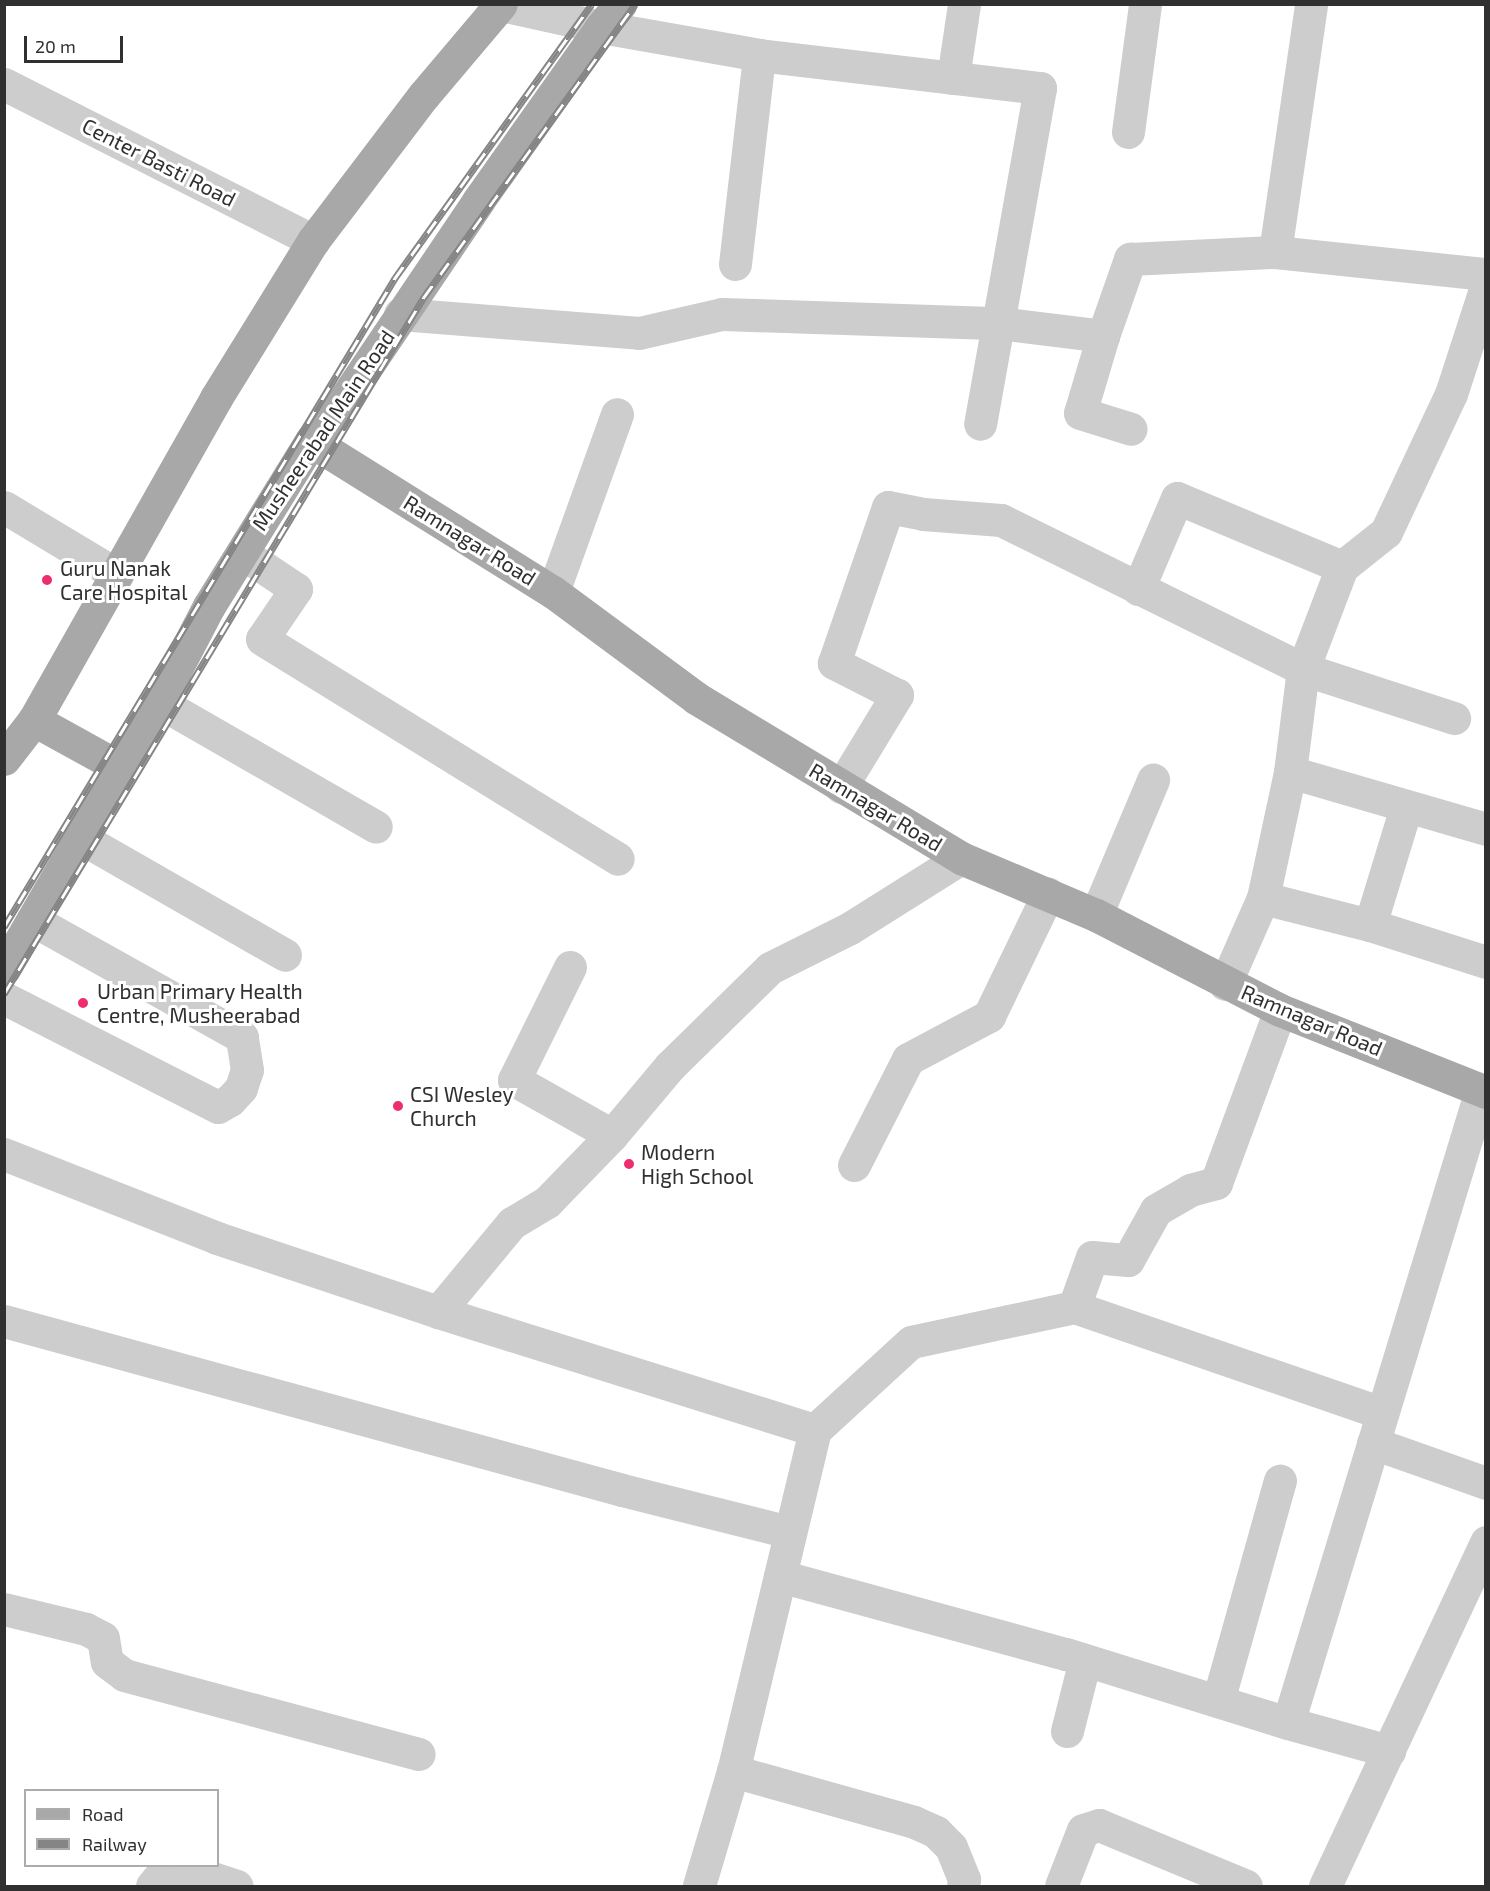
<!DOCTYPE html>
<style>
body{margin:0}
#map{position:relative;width:1490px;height:1891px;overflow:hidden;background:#fff;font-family:"Exo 2",sans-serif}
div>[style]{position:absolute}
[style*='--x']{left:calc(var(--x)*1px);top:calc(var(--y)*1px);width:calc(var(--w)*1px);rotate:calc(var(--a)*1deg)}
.minor>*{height:33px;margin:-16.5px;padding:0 16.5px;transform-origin:16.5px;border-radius:16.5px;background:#cdcdcd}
.major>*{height:33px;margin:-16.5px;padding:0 16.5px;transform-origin:16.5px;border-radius:16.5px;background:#a8a8a8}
.rail>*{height:7px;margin-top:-3.5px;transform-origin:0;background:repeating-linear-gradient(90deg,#fff 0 14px,#858585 0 28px);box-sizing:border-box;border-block:2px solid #858585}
.dots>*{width:16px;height:16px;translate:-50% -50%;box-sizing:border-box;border:3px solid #fff;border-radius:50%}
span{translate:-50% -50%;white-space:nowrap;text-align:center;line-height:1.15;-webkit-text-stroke:6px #fff;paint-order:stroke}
.street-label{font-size:21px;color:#303030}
.poi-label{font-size:21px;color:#303030}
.left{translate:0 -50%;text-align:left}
.frame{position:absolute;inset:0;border:6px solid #303030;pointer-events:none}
.legend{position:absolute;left:24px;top:1789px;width:195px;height:78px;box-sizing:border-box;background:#fff;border:2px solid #acacac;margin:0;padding:8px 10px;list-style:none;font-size:18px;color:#303030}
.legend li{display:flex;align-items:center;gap:12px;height:30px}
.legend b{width:30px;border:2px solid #acacac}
.scale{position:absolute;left:24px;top:36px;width:99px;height:27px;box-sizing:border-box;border:3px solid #303030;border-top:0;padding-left:8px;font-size:18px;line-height:21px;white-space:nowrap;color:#303030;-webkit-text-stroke:4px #fff;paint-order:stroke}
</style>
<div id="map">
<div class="minor">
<div style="--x:501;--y:5;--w:102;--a:12.4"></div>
<div style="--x:601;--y:27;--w:160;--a:10"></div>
<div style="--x:759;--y:55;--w:283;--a:6.7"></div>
<div style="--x:1040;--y:88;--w:341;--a:100.1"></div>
<div style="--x:953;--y:78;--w:75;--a:-81.5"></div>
<div style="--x:4;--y:84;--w:347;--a:26.9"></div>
<div style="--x:1128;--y:132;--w:129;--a:-82.4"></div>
<div style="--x:1275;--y:252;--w:251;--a:-81.7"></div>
<div style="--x:735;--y:264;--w:210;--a:-83.4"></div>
<div style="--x:400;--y:314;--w:240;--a:4.5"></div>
<div style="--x:639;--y:333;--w:85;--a:-12.9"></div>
<div style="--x:722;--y:314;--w:277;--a:1.9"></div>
<div style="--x:999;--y:323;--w:105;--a:7.1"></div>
<div style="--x:1103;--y:336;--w:82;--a:-70.7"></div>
<div style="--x:1130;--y:259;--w:145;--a:-2.8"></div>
<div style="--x:1275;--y:252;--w:212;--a:6"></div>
<div style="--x:1103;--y:336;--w:80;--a:106.6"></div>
<div style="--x:1080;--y:413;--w:53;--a:17.4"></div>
<div style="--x:4;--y:507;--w:132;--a:31"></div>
<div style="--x:242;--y:553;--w:65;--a:33.7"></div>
<div style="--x:296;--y:589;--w:60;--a:124.2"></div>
<div style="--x:262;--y:639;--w:418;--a:31.7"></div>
<div style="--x:1138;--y:589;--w:99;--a:-66.8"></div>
<div style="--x:1177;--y:498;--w:179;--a:22.7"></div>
<div style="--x:553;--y:592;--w:189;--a:-70.2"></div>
<div style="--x:159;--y:702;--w:250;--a:29.9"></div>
<div style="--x:1290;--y:772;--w:204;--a:16.2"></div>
<div style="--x:841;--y:787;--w:108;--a:-58.7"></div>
<div style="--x:897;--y:695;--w:71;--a:-153.1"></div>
<div style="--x:834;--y:663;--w:165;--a:-70.9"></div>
<div style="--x:888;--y:507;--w:36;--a:11"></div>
<div style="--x:923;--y:514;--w:78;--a:4.4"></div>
<div style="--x:1001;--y:520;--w:337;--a:26.3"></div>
<div style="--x:1303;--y:669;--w:159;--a:18"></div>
<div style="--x:81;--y:838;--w:235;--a:29.8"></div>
<div style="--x:1263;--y:898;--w:110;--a:14.2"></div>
<div style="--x:1370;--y:925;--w:122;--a:17.7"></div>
<div style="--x:1096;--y:915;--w:147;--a:-67.1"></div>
<div style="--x:1370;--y:925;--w:123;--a:-73"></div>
<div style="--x:570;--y:967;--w:126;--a:116.4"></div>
<div style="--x:514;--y:1080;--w:112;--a:29.3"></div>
<div style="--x:1225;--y:984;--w:94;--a:-66.2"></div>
<div style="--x:1263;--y:898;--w:129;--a:-77.9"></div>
<div style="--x:1290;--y:772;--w:104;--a:-82.8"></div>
<div style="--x:1303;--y:669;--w:109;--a:-69.1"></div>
<div style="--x:1342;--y:567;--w:56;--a:-38.5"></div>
<div style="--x:1386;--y:532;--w:153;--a:-64.8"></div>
<div style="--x:1451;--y:394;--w:114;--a:-72"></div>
<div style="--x:4;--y:998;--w:240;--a:27"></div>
<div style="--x:218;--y:1107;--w:14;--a:-30"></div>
<div style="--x:230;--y:1100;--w:16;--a:-47"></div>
<div style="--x:241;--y:1088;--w:19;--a:-72"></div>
<div style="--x:247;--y:1070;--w:33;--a:-99"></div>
<div style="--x:242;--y:1037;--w:240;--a:-150.8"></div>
<div style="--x:4;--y:1154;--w:229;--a:21.5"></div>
<div style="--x:217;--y:1238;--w:233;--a:18.5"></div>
<div style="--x:438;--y:1312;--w:395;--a:17.4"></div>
<div style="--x:815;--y:1430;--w:351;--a:103.5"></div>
<div style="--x:733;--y:1771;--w:120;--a:106.5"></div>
<div style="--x:854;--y:1165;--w:119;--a:-63"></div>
<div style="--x:908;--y:1059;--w:92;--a:-28"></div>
<div style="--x:989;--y:1016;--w:136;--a:-64.2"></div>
<div style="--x:1074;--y:1307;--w:326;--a:19"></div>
<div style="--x:438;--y:1312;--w:116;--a:-50.3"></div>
<div style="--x:512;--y:1223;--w:41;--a:-31"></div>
<div style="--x:547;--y:1202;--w:93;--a:-45.9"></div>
<div style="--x:612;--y:1135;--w:90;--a:-50"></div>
<div style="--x:670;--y:1066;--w:140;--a:-44.4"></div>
<div style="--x:770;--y:968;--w:89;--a:-26.6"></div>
<div style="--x:850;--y:928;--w:131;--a:-32.2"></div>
<div style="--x:4;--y:1321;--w:641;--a:15.29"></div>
<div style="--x:622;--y:1490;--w:172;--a:14.1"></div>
<div style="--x:815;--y:1430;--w:130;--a:-42.5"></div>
<div style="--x:911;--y:1342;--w:167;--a:-12.1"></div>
<div style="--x:1074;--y:1307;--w:53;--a:-70.2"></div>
<div style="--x:1092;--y:1257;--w:36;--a:5"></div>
<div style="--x:1128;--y:1260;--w:57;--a:-60.8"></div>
<div style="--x:1156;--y:1210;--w:39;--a:-30"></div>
<div style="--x:1190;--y:1190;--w:27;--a:-15"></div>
<div style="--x:1216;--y:1183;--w:184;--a:-69.7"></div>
<div style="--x:1373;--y:1443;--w:120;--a:19.5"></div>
<div style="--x:780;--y:1576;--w:296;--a:15.3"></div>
<div style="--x:1066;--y:1654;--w:232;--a:17.3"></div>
<div style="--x:1288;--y:1723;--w:662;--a:-73.04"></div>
<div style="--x:4;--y:1609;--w:84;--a:13.7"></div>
<div style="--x:86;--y:1629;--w:19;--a:28"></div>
<div style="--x:103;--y:1638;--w:24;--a:81"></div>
<div style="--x:107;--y:1662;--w:21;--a:37"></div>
<div style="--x:124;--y:1675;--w:305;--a:15"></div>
<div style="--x:1218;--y:1701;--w:229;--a:-74.3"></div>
<div style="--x:1288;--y:1723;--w:105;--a:15.5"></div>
<div style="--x:1067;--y:1731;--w:73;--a:-75.8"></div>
<div style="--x:733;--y:1771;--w:188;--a:15.7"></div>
<div style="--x:914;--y:1822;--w:24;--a:24"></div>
<div style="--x:936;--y:1832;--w:21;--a:45"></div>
<div style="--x:951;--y:1847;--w:35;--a:68"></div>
<div style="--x:964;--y:1879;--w:7;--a:98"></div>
<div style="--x:152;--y:1886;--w:14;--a:-51"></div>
<div style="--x:161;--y:1875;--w:30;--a:-8"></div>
<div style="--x:191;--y:1871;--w:48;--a:18.1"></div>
<div style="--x:1061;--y:1886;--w:60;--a:-68.6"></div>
<div style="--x:1083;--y:1830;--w:17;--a:-17"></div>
<div style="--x:1099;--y:1825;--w:159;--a:22.5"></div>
<div style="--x:1325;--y:1886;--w:380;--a:-64.9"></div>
</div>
<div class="major">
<div style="--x:311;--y:441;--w:285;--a:32"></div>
<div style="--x:553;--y:592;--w:178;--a:36.5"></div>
<div style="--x:696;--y:698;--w:310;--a:31.1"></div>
<div style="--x:961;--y:858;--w:147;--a:22.9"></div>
<div style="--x:1096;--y:915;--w:207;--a:27.3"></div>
<div style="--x:1280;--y:1010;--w:222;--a:21.7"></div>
<div style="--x:34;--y:720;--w:99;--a:28.9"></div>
<div style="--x:4;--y:759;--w:49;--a:-52.4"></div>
<div style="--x:34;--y:720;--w:370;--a:-60.5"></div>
<div style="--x:216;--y:398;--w:185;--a:-58.3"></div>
<div style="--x:313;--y:241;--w:183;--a:-52.8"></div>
<div style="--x:424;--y:95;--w:119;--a:-49.8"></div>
<div style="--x:4;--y:969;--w:309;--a:-59.9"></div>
<div style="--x:159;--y:702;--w:108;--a:-62.5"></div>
<div style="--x:209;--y:606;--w:194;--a:-58.3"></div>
<div style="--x:311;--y:441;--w:49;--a:-50.8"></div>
<div style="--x:342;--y:403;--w:244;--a:-56"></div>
<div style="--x:478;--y:201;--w:213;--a:-54.7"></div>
<div style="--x:601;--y:27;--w:30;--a:-50"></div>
</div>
<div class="rail">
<div style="--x:4;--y:927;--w:758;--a:-58.93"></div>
<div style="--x:395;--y:278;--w:337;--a:-54.3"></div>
<div style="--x:4;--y:994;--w:814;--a:-58.93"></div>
<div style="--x:424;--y:297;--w:361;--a:-54.2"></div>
</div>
<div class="dots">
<div style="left:47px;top:580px;background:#ec2e6c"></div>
<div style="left:83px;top:1003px;background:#ec2e6c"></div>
<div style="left:398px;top:1106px;background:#ec2e6c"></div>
<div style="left:629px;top:1164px;background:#ec2e6c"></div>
</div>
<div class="street-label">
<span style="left:159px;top:162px;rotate:27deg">Center Basti Road</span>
<span style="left:323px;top:430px;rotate:-56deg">Musheerabad Main Road</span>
<span style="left:470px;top:540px;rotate:32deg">Ramnagar Road</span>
<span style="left:876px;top:807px;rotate:31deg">Ramnagar Road</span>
<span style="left:1312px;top:1020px;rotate:23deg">Ramnagar Road</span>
</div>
<div class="poi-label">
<span class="left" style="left:60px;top:580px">Guru Nanak<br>Care Hospital</span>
<span class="left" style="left:97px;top:1003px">Urban Primary Health<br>Centre, Musheerabad</span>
<span class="left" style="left:410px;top:1106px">CSI Wesley<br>Church</span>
<span class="left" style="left:641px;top:1164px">Modern<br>High School</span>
</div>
<div class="frame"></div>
<ul class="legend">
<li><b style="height:8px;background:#a8a8a8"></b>Road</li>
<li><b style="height:8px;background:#858585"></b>Railway</li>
</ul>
<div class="scale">20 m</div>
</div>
